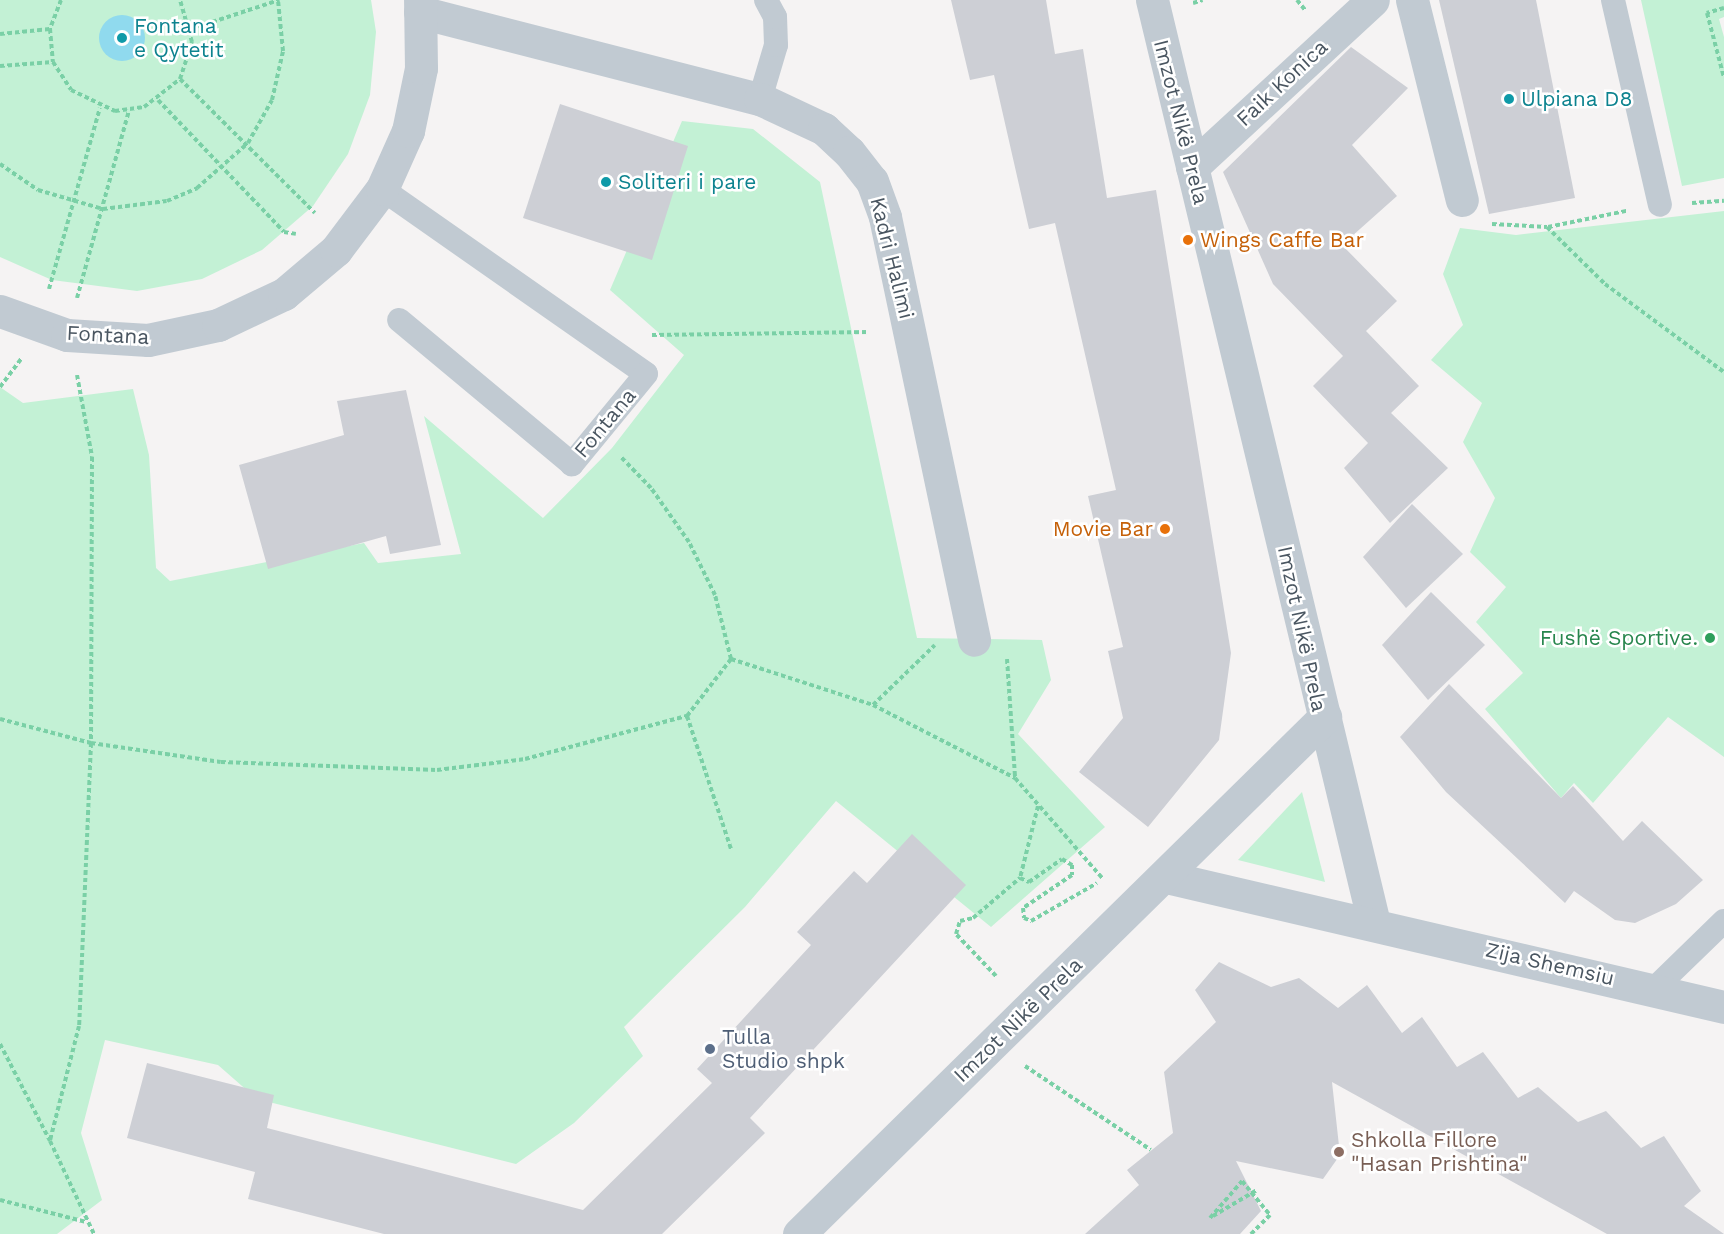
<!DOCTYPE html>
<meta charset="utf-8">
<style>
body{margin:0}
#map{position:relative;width:1724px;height:1234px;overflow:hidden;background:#f5f3f3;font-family:"Work Sans",sans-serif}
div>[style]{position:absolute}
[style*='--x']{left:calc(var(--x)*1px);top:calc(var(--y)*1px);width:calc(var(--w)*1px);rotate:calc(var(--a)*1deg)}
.green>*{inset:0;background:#c3f1d5}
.water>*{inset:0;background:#90daee}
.round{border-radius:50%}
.building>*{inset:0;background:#cdcfd5}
.path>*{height:4px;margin-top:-2px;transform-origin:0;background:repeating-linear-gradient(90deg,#7ad0a6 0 4.5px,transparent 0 7.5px)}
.service>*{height:24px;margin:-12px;padding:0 12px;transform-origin:12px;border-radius:12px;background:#c1cad2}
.minor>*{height:33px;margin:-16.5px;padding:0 16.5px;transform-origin:16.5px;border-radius:16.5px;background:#c1cad2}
.dots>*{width:16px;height:16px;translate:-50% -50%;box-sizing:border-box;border:3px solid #fff;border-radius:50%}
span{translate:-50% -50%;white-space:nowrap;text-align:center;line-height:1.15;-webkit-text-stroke:5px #fff;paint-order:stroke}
.culture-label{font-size:21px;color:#0d838f}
.left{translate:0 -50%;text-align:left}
.street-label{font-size:21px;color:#4a5661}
.food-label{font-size:21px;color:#c56008}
.right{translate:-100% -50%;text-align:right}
.leisure-label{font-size:21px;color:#27864d}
.service-label{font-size:21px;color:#4e5e75}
.education-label{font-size:21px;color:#785e54}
</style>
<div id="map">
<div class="green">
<div style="clip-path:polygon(0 0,371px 0,376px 32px,370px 95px,348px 154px,313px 206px,262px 250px,202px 279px,137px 291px,52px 280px,0 257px)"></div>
<div style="clip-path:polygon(1641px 0,1724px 0,1724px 17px,1719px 19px,1724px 37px,1724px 178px,1682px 186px)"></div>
<div style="clip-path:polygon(682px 121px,753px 129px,820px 182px,917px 638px,1042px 640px,1051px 680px,1018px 734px,1105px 827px,991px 927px,836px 801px,745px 907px,624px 1027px,643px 1056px,574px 1123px,516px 1164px,257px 1099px,218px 1065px,105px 1040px,81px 1133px,102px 1200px,57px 1234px,0 1234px,0 387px,23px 403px,133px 389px,149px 455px,156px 568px,170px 581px,364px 543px,378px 563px,461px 554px,424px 416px,543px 518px,612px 448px,684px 355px,610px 290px)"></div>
<div style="clip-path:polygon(1724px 211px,1724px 757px,1668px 717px,1593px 803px,1574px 783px,1561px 798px,1485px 709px,1523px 673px,1476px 622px,1506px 587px,1470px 552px,1495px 498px,1463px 442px,1482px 403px,1431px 360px,1463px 325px,1443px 274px,1460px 228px,1516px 235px)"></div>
<div style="clip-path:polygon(1302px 792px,1325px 882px,1238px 860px)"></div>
</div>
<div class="water">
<div class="round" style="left:99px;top:15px;width:46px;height:46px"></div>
</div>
<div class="building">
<div style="clip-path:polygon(951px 0,1046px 0,1055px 54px,1083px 49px,1107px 198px,1156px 190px,1231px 653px,1219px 740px,1148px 827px,1079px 772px,1123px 718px,1108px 651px,1123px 647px,1088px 496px,1116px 490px,1055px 223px,1029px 229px,994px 75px,970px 80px)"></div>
<div style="clip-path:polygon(1439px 0,1536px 0,1575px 198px,1489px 214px)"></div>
<div style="clip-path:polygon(1351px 47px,1408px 88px,1352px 145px,1397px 196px,1342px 245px,1397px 301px,1366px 331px,1419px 386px,1391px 413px,1448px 468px,1390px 523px,1344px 468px,1368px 443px,1313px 386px,1343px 356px,1273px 284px,1223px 172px)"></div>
<div style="clip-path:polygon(560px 104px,688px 146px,652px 260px,523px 218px)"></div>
<div style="clip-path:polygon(406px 390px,441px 545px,390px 554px,386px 536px,268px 569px,239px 465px,344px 435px,337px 401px)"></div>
<div style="clip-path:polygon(1412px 504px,1463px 554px,1406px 608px,1363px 557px)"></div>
<div style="clip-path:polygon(1431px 592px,1485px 645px,1428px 700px,1382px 645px)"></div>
<div style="clip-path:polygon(1449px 684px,1561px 798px,1573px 786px,1623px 841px,1642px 821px,1703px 880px,1676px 904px,1635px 923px,1615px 920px,1574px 891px,1565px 903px,1446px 792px,1400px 737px)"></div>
<div style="clip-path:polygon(912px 834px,966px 885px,750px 1118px,765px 1133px,662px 1234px,384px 1234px,248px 1199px,255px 1172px,127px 1138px,147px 1063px,274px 1095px,267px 1128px,583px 1210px,712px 1083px,697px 1069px,811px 945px,797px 932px,854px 871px,867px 883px)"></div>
<div style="clip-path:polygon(1219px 962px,1271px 987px,1299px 978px,1338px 1008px,1367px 985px,1402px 1033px,1422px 1017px,1457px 1067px,1483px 1052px,1518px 1098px,1538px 1087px,1578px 1122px,1606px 1111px,1641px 1148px,1664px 1136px,1701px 1191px,1684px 1206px,1724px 1234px,1607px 1234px,1332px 1082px,1340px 1155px,1323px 1179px,1236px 1161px,1261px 1211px,1240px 1234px,1085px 1234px,1139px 1185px,1127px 1170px,1173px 1133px,1164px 1072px,1216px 1022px,1195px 990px)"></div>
</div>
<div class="path">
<div style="--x:61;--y:0;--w:31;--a:111"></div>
<div style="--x:50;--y:29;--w:33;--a:85"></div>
<div style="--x:53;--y:62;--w:33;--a:57"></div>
<div style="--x:71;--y:90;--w:49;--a:25.5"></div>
<div style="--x:115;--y:111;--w:29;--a:-8"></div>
<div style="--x:144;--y:107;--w:46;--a:-37.9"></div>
<div style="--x:180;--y:79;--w:39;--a:-72"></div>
<div style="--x:192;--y:42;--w:44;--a:-105.9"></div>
<div style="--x:1297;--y:0;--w:14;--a:51"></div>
<div style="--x:1193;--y:3;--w:10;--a:-17"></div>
<div style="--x:1724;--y:8;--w:18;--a:164"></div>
<div style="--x:1707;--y:13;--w:67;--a:75.3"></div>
<div style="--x:191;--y:29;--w:93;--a:-18.2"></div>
<div style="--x:0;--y:34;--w:50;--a:-5.7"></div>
<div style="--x:0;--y:66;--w:53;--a:-4.3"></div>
<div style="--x:180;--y:79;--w:190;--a:44.8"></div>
<div style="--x:158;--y:100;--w:182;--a:46.3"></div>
<div style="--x:284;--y:232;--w:12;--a:9"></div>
<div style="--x:0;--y:164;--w:46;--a:34.4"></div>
<div style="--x:38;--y:190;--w:68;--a:16.3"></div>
<div style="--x:103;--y:209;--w:64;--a:-7.1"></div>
<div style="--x:167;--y:201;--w:33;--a:-23"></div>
<div style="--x:197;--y:188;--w:68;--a:-41.4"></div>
<div style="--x:248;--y:143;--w:49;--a:-60.8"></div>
<div style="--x:272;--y:100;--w:50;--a:-77.3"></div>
<div style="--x:283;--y:51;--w:51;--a:-95.6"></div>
<div style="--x:1692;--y:203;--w:32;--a:-4"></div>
<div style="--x:1492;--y:224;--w:55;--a:3.1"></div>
<div style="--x:1547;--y:227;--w:81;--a:44.5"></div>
<div style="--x:1605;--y:284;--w:148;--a:36.5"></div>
<div style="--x:1548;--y:227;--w:80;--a:-11.6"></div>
<div style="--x:49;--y:289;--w:188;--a:-74.3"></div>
<div style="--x:77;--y:298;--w:195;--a:-74.5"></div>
<div style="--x:652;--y:335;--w:217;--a:-0.8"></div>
<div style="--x:77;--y:375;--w:83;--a:79.6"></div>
<div style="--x:92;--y:457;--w:286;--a:90.2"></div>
<div style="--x:91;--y:743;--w:283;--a:92.4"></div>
<div style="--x:79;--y:1026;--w:119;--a:104.2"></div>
<div style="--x:50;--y:1141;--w:103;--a:64.7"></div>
<div style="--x:0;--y:387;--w:35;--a:-53"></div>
<div style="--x:731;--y:659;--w:149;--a:17.9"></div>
<div style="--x:873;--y:705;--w:160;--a:27.2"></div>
<div style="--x:1015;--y:778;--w:134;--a:48.9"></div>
<div style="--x:1007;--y:659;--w:118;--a:86.1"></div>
<div style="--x:873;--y:705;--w:86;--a:-44.1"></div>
<div style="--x:687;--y:716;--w:140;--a:71.7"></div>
<div style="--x:0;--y:719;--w:94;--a:14.8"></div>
<div style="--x:91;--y:743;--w:131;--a:8.3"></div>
<div style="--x:221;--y:762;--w:216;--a:2.1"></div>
<div style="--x:437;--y:770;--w:89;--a:-7.1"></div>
<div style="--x:525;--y:759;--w:168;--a:-14.9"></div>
<div style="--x:687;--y:716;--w:72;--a:-52.3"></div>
<div style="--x:731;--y:659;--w:66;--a:-104"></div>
<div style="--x:715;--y:595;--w:59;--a:-116.1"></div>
<div style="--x:689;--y:542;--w:66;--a:-125.1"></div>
<div style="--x:651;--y:488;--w:43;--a:-134.1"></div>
<div style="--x:1038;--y:806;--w:74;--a:104"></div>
<div style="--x:1020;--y:878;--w:10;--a:24"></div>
<div style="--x:1029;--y:882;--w:40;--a:-34.9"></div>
<div style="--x:1062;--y:859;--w:12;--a:31"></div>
<div style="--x:1072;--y:865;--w:10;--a:90"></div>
<div style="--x:1072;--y:875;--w:59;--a:146"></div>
<div style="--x:1023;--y:908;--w:10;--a:84"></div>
<div style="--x:1024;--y:918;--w:8;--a:23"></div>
<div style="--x:1031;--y:921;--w:76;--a:-29.9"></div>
<div style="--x:996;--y:976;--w:58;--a:-133.6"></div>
<div style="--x:956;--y:934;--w:14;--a:-73"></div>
<div style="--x:960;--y:921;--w:13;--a:-13"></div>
<div style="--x:973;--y:918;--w:62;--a:-40.4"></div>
<div style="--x:0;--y:1044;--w:109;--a:62.7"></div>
<div style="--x:1025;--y:1066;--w:151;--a:33.7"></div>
<div style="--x:0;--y:1200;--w:89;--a:14.3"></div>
<div style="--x:1213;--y:1216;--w:51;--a:-30.6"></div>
<div style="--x:1210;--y:1218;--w:49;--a:-49.1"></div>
<div style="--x:1242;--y:1181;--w:44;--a:50.5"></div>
<div style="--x:1270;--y:1215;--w:27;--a:135"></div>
</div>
<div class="service">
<div style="--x:1613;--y:0;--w:210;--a:77.1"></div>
<div style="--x:760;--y:99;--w:56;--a:-73.5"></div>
<div style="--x:776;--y:45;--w:28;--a:-92"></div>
<div style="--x:775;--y:17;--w:19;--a:-118"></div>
<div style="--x:382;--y:189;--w:322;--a:35"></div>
<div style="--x:646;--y:374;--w:117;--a:129.4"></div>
<div style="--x:572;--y:464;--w:225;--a:-140.2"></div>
<div style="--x:1655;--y:988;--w:96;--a:-44.2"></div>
</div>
<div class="minor">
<div style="--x:1152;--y:0;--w:949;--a:76.48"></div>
<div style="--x:1412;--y:0;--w:206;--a:76"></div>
<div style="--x:420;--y:12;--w:351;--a:14.4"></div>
<div style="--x:760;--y:99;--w:71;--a:25.1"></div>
<div style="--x:824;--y:129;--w:34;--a:43"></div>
<div style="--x:849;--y:152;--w:37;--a:52"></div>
<div style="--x:872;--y:181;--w:38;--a:70"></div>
<div style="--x:885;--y:217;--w:432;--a:78.1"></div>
<div style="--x:1192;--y:167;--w:246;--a:-42.7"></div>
<div style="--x:0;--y:311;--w:71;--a:19.7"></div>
<div style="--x:67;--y:335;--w:81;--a:3.5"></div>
<div style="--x:148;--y:340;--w:72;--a:-12.1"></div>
<div style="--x:218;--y:325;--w:73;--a:-25.2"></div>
<div style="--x:284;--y:294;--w:68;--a:-40.2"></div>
<div style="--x:336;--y:250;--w:76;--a:-53"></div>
<div style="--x:382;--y:189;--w:64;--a:-65.9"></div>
<div style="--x:408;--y:131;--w:64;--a:-78.3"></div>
<div style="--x:421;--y:68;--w:68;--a:-90.8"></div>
<div style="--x:1166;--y:877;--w:573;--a:13.11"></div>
<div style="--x:799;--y:1234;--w:738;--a:-44.51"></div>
</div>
<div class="dots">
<div style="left:122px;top:38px;background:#0f9aa8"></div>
<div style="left:1509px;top:99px;background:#0f9aa8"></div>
<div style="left:606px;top:182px;background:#0f9aa8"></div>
<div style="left:1188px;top:240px;background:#e8710a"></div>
<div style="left:1165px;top:529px;background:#e8710a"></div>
<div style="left:1710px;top:638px;background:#2e9e5b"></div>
<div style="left:710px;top:1049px;background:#5c6f8a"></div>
<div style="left:1339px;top:1152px;background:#8d6e63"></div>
</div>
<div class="culture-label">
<span class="left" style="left:134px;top:38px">Fontana<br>e Qytetit</span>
<span class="left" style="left:1521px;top:99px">Ulpiana D8</span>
<span class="left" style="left:618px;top:182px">Soliteri i pare</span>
</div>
<div class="street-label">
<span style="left:1282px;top:83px;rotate:-43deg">Faik Konica</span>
<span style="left:1181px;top:122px;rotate:76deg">Imzot Nikë Prela</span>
<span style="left:892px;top:258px;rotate:76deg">Kadri Halimi</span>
<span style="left:108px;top:335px;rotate:3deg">Fontana</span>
<span style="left:605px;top:423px;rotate:-50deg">Fontana</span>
<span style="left:1302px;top:629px;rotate:78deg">Imzot Nikë Prela</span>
<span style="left:1550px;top:964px;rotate:13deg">Zija Shemsiu</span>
<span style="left:1018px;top:1020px;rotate:-44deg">Imzot Nikë Prela</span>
</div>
<div class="food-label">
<span class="left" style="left:1200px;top:240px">Wings Caffe Bar</span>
<span class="right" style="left:1153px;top:529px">Movie Bar</span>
</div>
<div class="leisure-label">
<span class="right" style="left:1698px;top:638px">Fushë Sportive.</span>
</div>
<div class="service-label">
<span class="left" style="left:722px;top:1049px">Tulla<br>Studio shpk</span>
</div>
<div class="education-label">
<span class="left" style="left:1351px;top:1152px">Shkolla Fillore<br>"Hasan Prishtina"</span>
</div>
</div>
